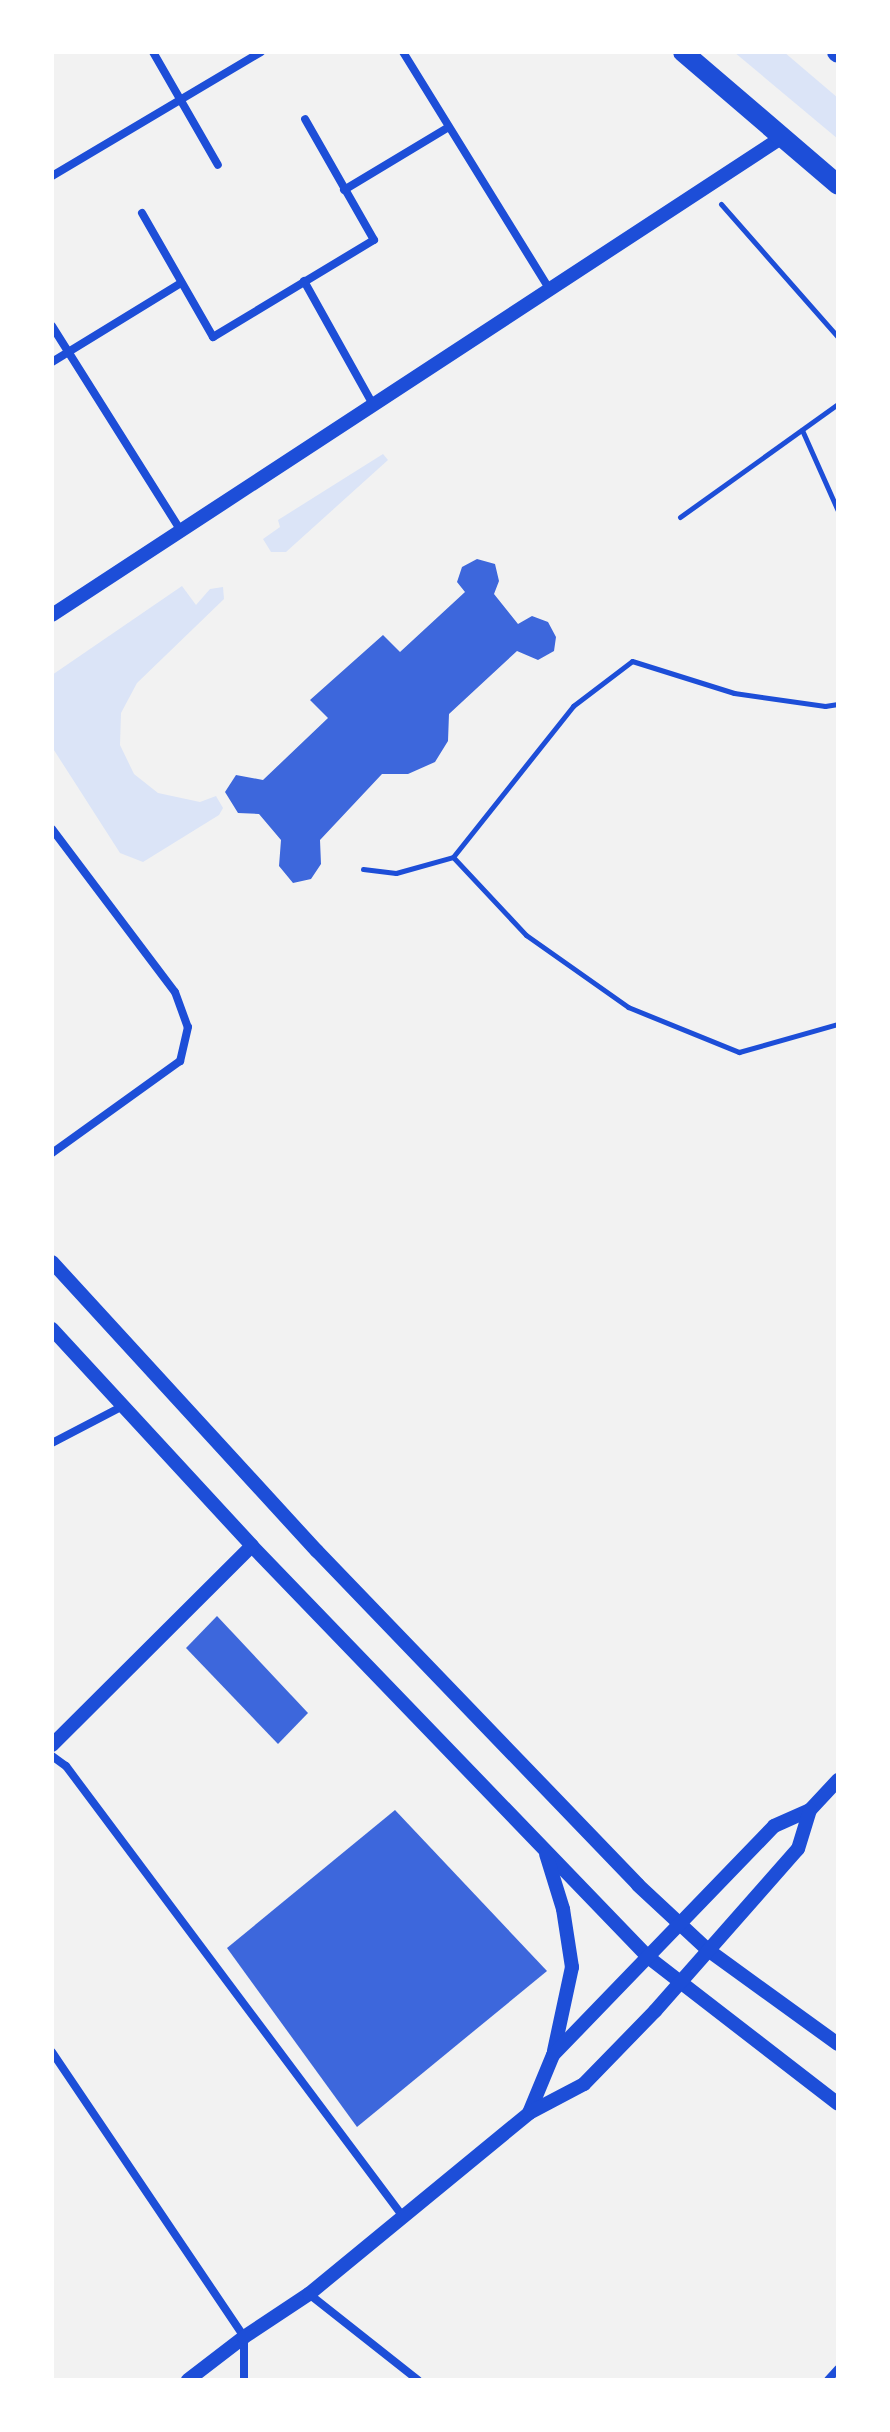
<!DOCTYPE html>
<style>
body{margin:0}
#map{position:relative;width:890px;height:2432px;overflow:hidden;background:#f2f2f2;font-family:"PT Sans Narrow",sans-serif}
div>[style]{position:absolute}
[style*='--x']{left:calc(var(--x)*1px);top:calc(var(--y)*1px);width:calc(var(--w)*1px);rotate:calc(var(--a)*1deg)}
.green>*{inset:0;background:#dbe4f7}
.building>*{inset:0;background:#3d67dc}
.path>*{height:5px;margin:-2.5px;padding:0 2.5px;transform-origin:2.5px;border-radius:2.5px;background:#1d4ed8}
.minor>*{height:8px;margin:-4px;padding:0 4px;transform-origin:4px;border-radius:4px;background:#1d4ed8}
.tertiary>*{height:14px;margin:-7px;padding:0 7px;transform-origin:7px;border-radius:7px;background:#1d4ed8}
.primary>*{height:20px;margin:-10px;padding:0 10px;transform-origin:10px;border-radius:10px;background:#1d4ed8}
span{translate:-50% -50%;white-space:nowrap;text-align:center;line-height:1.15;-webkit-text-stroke:7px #fff;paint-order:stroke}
.frame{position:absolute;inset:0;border:54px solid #fff;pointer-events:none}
</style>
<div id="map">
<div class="green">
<div style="clip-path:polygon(734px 52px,784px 52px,838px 98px,838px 139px)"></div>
<div style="clip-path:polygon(383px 454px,388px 460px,286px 552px,271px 552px,263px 539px,280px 527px,278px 520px)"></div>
<div style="clip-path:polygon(182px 586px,196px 605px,210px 589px,223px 587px,224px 599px,137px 683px,121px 713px,120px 745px,134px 774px,158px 793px,200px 802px,216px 796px,223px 808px,219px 815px,143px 862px,120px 853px,52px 747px,52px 675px)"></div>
</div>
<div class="building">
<div style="clip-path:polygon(477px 559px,495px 564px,499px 581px,494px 594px,518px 624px,532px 616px,548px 622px,556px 637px,554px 651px,538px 660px,517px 651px,449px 714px,448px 741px,435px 762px,408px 774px,382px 774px,320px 840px,321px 864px,311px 879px,293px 883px,279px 866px,281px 840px,259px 814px,238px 813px,225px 792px,236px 775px,263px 780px,328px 718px,310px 700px,383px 635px,400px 652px,465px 592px,457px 582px,462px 567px)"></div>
<div style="clip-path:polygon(217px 1616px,308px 1713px,278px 1744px,186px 1648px)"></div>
<div style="clip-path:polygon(395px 1810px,547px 1971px,357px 2127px,227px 1948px)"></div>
</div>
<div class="path">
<div style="--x:721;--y:204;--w:177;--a:48.7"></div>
<div style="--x:802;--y:430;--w:89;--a:66"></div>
<div style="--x:680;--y:517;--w:194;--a:-35.6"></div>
<div style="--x:453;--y:857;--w:107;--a:46.9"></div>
<div style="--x:526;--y:935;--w:125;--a:35.2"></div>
<div style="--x:628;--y:1007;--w:120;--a:22.1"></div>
<div style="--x:739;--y:1052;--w:103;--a:-15.8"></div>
<div style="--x:363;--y:869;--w:33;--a:7"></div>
<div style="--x:396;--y:873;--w:59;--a:-15.7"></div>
<div style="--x:453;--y:857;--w:193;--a:-51.5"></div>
<div style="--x:573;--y:706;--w:74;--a:-37.3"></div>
<div style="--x:632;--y:661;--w:107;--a:17.4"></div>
<div style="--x:734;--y:693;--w:92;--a:8.1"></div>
<div style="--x:825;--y:706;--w:13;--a:-9"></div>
</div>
<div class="minor">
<div style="--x:153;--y:52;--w:130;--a:60.1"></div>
<div style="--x:403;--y:52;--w:280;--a:58.3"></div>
<div style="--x:52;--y:176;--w:243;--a:-30.7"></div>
<div style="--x:344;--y:190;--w:122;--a:-31"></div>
<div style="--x:142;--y:213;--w:143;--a:60.2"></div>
<div style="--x:213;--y:337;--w:188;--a:-31.1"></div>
<div style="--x:374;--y:240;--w:139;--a:-119.7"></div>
<div style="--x:304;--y:281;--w:143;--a:60.8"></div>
<div style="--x:52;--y:326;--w:242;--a:57.8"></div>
<div style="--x:52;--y:362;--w:151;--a:-31.5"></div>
<div style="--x:52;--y:829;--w:204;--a:53"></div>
<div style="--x:175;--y:992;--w:37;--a:70"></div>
<div style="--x:188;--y:1027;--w:35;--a:103"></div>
<div style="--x:180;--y:1061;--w:158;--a:144.3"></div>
<div style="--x:52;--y:1443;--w:80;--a:-27.5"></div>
<div style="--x:52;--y:1756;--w:17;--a:36"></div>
<div style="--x:66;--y:1766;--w:564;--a:53.21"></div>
<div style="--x:52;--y:2052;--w:344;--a:56"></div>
<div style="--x:244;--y:2337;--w:43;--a:90"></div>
<div style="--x:309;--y:2294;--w:139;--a:38.3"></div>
<div style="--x:828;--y:2380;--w:15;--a:-48"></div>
</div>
<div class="tertiary">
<div style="--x:52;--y:615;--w:875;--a:-33.2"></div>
<div style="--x:52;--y:1262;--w:392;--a:47.5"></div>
<div style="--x:317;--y:1551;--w:463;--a:46.1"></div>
<div style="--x:638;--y:1885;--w:96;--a:42.9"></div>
<div style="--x:708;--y:1950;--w:160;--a:35.9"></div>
<div style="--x:52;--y:1329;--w:295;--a:47.3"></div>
<div style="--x:252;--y:1546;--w:571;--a:46.06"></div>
<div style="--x:648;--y:1957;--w:240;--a:37.7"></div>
<div style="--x:52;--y:1745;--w:282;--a:-44.9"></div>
<div style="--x:546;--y:1854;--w:58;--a:72.8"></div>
<div style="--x:563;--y:1909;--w:59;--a:81.2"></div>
<div style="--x:572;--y:1967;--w:86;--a:102.1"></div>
<div style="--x:529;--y:2113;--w:63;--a:-67.5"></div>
<div style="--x:553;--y:2055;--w:318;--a:-46"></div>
<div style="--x:774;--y:1826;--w:39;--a:-24"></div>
<div style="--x:810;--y:1810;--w:41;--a:-47"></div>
<div style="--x:188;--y:2380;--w:71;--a:-37.5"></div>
<div style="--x:244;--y:2337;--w:78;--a:-33.5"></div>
<div style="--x:309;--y:2294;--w:285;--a:-39.4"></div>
<div style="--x:529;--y:2113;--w:62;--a:-27.8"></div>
<div style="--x:584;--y:2084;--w:102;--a:-45.8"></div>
<div style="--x:655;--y:2011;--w:216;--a:-48.6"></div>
<div style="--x:798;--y:1849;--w:41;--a:-72.9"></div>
</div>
<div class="primary">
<div style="--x:683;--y:52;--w:204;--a:40.6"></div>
<div style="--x:837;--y:52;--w:1;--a:45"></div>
</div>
<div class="frame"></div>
</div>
